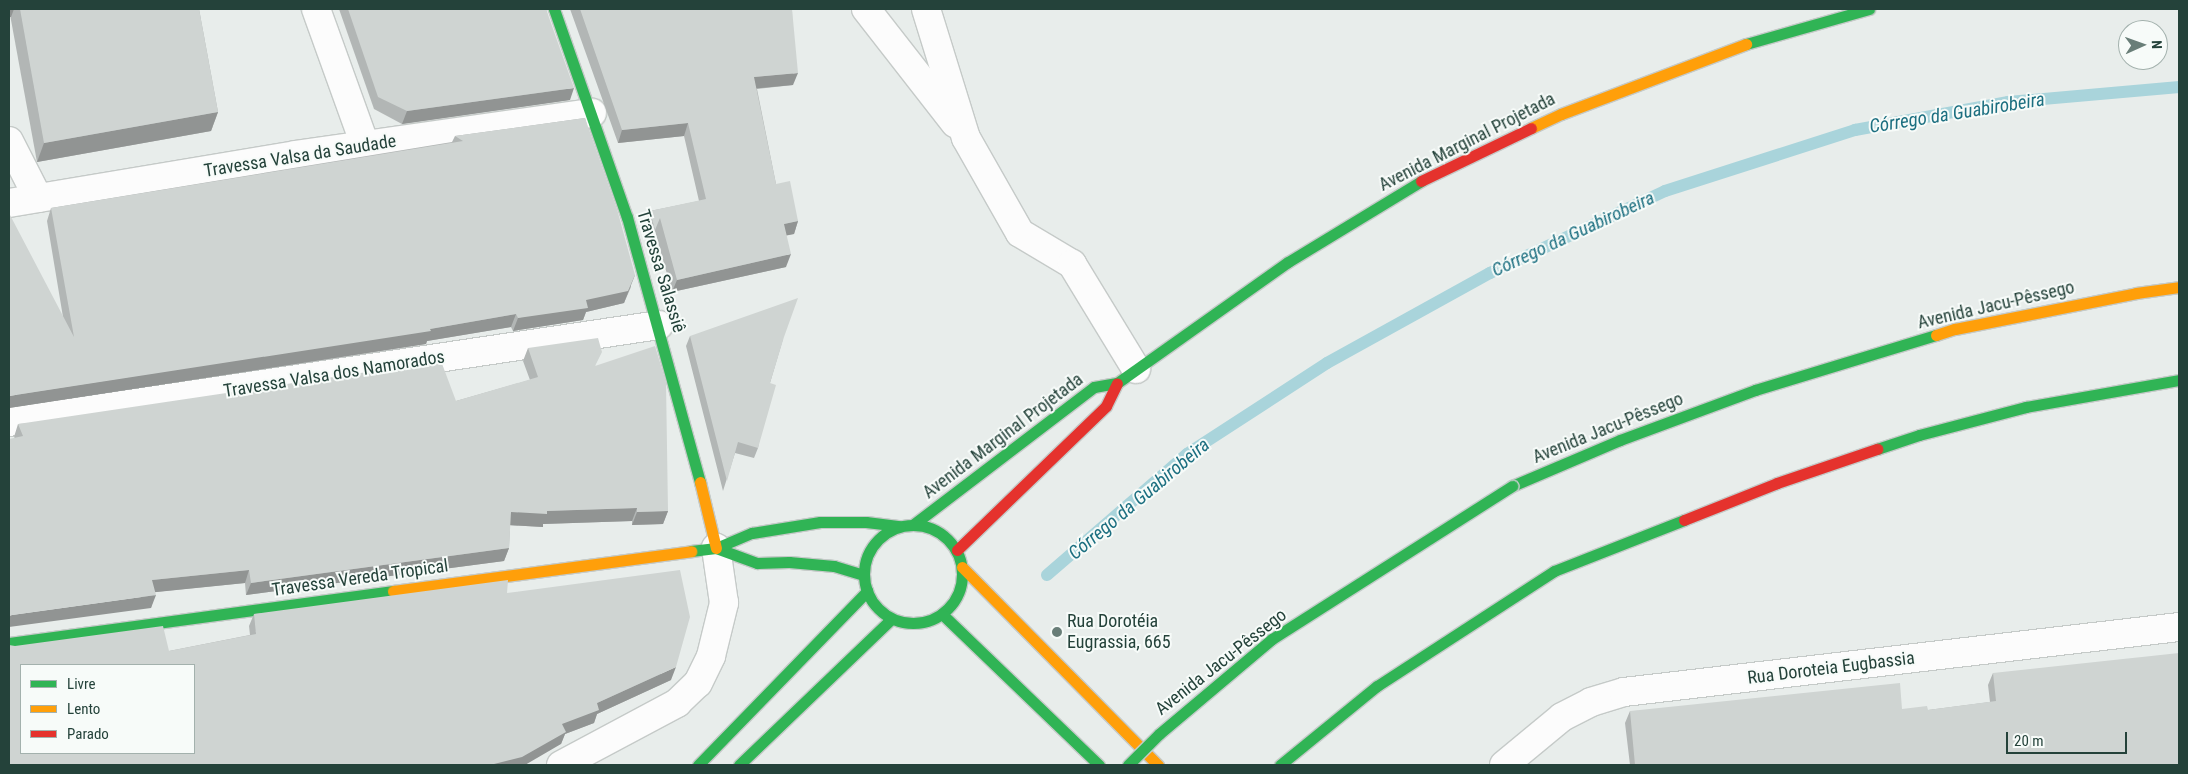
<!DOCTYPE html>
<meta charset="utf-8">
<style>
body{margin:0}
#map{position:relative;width:2188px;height:774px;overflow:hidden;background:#e8edeb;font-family:"Roboto Condensed",sans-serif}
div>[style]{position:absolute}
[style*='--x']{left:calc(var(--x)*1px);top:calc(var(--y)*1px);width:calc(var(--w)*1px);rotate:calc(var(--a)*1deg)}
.stream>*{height:12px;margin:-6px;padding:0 6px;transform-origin:6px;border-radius:6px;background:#a9d4db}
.roads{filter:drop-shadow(1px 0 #c5cac8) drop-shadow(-1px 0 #c5cac8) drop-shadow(0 1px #c5cac8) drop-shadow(0 -1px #c5cac8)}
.street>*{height:28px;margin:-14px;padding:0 14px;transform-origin:14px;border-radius:14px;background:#fcfcfc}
.fast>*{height:11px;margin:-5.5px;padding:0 5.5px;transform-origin:5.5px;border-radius:5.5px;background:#30b455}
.fast>.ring{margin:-5.5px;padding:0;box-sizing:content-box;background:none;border:11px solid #30b455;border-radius:50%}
.slow>*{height:11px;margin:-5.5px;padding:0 5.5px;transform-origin:5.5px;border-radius:5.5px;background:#ff9f0a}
.jam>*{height:11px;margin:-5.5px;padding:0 5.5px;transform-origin:5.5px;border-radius:5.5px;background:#e5322d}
.bridges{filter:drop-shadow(1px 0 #c3ccc9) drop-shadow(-1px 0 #c3ccc9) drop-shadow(0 1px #c3ccc9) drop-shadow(0 -1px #c3ccc9)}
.fast-bridge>*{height:11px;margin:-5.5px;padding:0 5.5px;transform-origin:5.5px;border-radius:5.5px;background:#30b455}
.wall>*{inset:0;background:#b2b6b5}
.shaded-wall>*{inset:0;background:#919493}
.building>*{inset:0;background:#cfd4d2}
.dots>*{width:14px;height:14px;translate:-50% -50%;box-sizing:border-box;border:2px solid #f7fbf9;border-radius:50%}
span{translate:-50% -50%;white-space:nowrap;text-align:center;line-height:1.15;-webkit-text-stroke:4px #f7fbf9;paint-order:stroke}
.street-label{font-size:18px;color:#24423a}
.poi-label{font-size:18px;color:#24423a}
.left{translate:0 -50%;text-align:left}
.water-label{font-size:19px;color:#1c6f80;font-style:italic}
.frame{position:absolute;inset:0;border:10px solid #24423a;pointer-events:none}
.legend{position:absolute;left:20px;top:664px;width:175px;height:90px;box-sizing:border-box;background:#f7fbf9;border:1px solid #a3b1ad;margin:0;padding:6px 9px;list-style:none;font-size:15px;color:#24423a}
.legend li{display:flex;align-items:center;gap:10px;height:25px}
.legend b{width:25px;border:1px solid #a3b1ad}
.north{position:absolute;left:2118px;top:20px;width:50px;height:50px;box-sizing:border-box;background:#f7fbf9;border:1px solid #a3b1ad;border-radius:50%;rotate:88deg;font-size:14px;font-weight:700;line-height:20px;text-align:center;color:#24423a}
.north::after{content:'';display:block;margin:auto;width:18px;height:22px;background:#697e78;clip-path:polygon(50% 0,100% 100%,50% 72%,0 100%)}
.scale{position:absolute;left:2006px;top:732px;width:121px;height:22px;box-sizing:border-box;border:2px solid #24423a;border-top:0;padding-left:6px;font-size:15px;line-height:18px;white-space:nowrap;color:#24423a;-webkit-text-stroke:4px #f7fbf9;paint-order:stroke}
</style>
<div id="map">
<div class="stream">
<div style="--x:1047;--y:575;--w:185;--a:-40.8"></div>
<div style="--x:1187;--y:454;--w:167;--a:-33"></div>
<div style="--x:1327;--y:363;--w:186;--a:-28.9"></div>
<div style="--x:1490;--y:273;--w:193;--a:-25.1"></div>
<div style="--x:1665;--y:191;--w:200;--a:-17.8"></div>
<div style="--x:1855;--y:130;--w:156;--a:-10.4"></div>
<div style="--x:2008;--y:102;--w:172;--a:-5"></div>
</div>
<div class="roads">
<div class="street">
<div style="--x:316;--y:9;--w:145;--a:70.2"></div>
<div style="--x:866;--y:9;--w:145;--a:52"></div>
<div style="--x:926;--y:9;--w:135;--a:72.8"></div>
<div style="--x:966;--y:138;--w:109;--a:60.4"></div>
<div style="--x:1020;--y:233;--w:61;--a:30.8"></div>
<div style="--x:1072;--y:264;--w:123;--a:58.6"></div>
<div style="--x:9;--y:141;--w:64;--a:63"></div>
<div style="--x:9;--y:203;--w:291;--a:-9.5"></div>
<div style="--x:296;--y:155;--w:299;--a:-8.1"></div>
<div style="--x:9;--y:422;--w:657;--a:-8.49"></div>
<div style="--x:561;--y:765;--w:132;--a:-28.1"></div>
<div style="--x:677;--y:703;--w:29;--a:-44"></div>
<div style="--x:698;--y:683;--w:30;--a:-64"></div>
<div style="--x:711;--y:656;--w:55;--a:-76.2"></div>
<div style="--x:724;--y:603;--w:56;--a:-98.3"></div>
<div style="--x:1504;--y:765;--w:75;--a:-39.6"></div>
<div style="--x:1562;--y:717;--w:33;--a:-27"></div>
<div style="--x:1591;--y:702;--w:34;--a:-17"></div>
<div style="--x:1624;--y:692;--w:559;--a:-6.68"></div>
</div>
<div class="fast">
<div style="--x:554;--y:9;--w:220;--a:70.7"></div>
<div style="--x:627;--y:217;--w:275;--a:74.6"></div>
<div style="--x:1746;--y:44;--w:128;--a:-15.9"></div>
<div style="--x:1877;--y:449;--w:44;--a:-18.4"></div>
<div style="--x:1919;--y:435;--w:111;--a:-14.7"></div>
<div style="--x:2026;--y:407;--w:155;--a:-10"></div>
<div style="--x:1512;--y:486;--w:117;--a:-23.1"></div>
<div style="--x:1620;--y:440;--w:144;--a:-20.3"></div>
<div style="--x:1755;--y:390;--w:189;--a:-16.9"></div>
<div style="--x:914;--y:524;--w:226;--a:-37.3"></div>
<div style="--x:1094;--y:387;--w:23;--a:-10"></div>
<div style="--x:1117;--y:383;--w:209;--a:-35.3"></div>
<div style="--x:1288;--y:262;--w:156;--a:-31.3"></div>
<div class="ring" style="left:864px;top:525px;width:87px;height:87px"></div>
<div style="--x:716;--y:548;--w:44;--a:20.1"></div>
<div style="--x:757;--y:563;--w:32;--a:-2"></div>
<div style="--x:789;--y:562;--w:45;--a:5.1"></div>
<div style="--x:834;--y:566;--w:31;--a:17"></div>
<div style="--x:691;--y:551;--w:25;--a:-7"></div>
<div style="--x:716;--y:548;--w:39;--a:-23"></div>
<div style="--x:752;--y:533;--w:69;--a:-9.2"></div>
<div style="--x:820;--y:522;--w:46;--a:0"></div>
<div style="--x:866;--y:522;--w:34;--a:7"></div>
<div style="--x:942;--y:614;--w:218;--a:43.9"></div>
<div style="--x:9;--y:643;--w:388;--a:-7.7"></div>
<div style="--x:698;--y:765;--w:243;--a:-45.8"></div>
<div style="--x:739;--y:765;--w:211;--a:-43.8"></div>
<div style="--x:1280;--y:765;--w:125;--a:-39.2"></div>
<div style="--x:1377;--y:686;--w:211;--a:-33"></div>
<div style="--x:1554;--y:571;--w:140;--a:-21.4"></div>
</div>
<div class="slow">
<div style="--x:1531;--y:128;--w:33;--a:-25"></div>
<div style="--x:1561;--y:114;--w:198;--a:-20.7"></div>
<div style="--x:1936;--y:335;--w:20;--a:-18"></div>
<div style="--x:1955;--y:329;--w:185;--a:-11.2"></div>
<div style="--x:2136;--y:293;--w:43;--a:-7.9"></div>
<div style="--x:700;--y:482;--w:68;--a:76.4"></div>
<div style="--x:962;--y:567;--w:279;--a:45.3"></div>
<div style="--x:393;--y:591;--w:301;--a:-7.6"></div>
</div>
<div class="jam">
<div style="--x:1421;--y:181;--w:122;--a:-25.7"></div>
<div style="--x:1684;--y:520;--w:100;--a:-21.7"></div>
<div style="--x:1777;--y:483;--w:106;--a:-18.8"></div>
<div style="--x:957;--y:550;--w:207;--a:-44"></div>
<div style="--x:1106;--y:406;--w:25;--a:-64"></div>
</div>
</div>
<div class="bridges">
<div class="fast-bridge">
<div style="--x:1128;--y:765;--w:44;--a:-45"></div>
<div style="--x:1159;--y:734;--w:148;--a:-40.1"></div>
<div style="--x:1272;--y:639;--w:285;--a:-32.5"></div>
</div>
</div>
<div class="wall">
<div style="clip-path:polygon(9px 9px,199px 9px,218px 112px,211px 131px,37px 162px)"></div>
<div style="clip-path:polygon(339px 9px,546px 9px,570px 100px,402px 124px,374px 109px)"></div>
<div style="clip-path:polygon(570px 9px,792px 9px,793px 85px,757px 89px,776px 184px,798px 221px,794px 234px,786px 235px,786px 267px,672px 292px,655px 231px,650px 242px,645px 224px,650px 211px,699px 201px,684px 136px,618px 143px)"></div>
<div style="clip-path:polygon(585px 118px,631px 287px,624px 303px,586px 312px,583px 320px,513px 331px,511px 327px,427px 341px,426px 344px,9px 408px,63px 317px,47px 221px,51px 208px,452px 142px,455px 136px)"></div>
<div style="clip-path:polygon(690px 336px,783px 339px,770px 383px,758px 448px,754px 458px,735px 453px,723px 491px,686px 346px)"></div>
<div style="clip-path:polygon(528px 348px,596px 366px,668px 511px,663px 524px,632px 525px,632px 521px,543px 524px,543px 527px,510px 525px,509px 548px,504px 561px,246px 595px,245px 583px,155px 592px,151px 608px,14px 437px,18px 424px,456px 401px,530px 380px,523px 361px)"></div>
<div style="clip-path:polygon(507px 593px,671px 680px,597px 714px,594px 723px,565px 734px,561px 744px,15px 646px,169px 651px,250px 635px,249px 626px,254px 614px)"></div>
<div style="clip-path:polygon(1993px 673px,2179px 765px,1630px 765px,1625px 723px,1630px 711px,1902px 709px,1928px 710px,1990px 702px,1988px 685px)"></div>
</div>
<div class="shaded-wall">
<div style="clip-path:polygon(9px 9px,14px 9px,11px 17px,9px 17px)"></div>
<div style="clip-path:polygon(798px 73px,793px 85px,750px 89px,754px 77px)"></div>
<div style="clip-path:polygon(574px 88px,570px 100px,402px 124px,407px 111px)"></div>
<div style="clip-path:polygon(218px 112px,211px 131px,37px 162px,44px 143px)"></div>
<div style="clip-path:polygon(688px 123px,684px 136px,618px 143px,622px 130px)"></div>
<div style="clip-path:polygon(798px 221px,794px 234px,779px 237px,784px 224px)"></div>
<div style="clip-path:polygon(791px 254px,786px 267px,672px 292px,677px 280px)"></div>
<div style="clip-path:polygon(635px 275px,624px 303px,586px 312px,583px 320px,513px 331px,518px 318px,586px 300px)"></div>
<div style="clip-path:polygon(516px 314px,511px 327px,427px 341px,426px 344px,9px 408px,9px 396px,430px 329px)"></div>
<div style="clip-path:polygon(637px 508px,632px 521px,543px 524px,543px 527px,506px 525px,511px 512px)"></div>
<div style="clip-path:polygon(668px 511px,663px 524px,632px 525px,637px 512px)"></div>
<div style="clip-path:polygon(509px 548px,504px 561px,246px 595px,251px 583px)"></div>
<div style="clip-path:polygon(249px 570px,245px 583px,147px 593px,152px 580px)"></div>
<div style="clip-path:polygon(156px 595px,151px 608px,9px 627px,9px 616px,12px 615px)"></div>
<div style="clip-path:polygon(676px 667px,671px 680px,597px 714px,594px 723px,565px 734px,561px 744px,525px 765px,490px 765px,597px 703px)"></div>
</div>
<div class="building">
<div style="clip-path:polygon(20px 9px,199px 9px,218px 112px,44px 143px)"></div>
<div style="clip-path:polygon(348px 9px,546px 9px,574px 88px,407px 111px,378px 97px)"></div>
<div style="clip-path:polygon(580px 9px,792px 9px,798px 73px,754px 77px,776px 184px,790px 181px,798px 221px,784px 224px,791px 254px,677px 280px,660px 218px,655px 230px,650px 211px,706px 199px,688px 123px,622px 130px)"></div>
<div style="clip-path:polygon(585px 118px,617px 209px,635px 275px,628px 291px,586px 300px,588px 308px,518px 318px,516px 314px,430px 329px,431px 331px,9px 396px,9px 215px,10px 215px,74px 337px,51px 208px,463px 141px,455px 136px)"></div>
<div style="clip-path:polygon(798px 298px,784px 337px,770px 383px,776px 385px,758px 448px,738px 442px,727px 481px,690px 336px)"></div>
<div style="clip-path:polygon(598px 338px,602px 352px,595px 366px,655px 346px,666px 382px,668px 511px,637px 512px,637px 508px,547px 511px,547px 514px,511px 512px,509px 548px,251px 583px,249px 570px,152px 580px,156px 595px,12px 615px,9px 616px,9px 439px,23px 436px,18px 424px,441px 361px,456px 401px,538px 377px,528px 348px)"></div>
<div style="clip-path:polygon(evenodd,680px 570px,690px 617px,676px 667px,597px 703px,599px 710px,562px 724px,566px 732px,522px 757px,490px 765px,9px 765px,9px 645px,15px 646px,163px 626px,169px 651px,256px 634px,254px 614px,508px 580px,507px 593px,680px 570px,21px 665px,194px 665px,194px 753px,21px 753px,21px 665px)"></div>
<div style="clip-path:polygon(2179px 653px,2179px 765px,1635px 765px,1630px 711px,1900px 683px,1902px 709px,1927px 706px,1928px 710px,1996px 701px,1993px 673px)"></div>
</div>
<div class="dots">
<div style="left:1057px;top:632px;background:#697e78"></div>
</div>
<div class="street-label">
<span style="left:1467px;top:142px;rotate:-27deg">Avenida Marginal Projetada</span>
<span style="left:300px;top:156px;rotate:-9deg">Travessa Valsa da Saudade</span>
<span style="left:661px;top:271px;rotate:73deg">Travessa Salassiê</span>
<span style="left:1996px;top:305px;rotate:-13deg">Avenida Jacu-Pêssego</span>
<span style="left:334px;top:374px;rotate:-9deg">Travessa Valsa dos Namorados</span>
<span style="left:1608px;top:428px;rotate:-22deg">Avenida Jacu-Pêssego</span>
<span style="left:1003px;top:436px;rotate:-37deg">Avenida Marginal Projetada</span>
<span style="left:360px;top:578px;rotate:-8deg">Travessa Vereda Tropical</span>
<span style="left:1221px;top:662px;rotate:-38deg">Avenida Jacu-Pêssego</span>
<span style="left:1831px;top:668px;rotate:-7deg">Rua Doroteia Eugbassia</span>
</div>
<div class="poi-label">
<span class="left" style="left:1067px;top:632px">Rua Dorotéia<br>Eugrassia, 665</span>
</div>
<div class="water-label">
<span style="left:1957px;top:113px;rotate:-9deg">Córrego da Guabirobeira</span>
<span style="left:1573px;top:234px;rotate:-25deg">Córrego da Guabirobeira</span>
<span style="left:1139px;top:499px;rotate:-40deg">Córrego da Guabirobeira</span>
</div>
<div class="frame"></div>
<ul class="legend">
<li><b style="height:6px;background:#30b455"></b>Livre</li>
<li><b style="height:6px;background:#ff9f0a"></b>Lento</li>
<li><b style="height:6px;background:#e5322d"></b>Parado</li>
</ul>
<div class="north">N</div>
<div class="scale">20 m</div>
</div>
